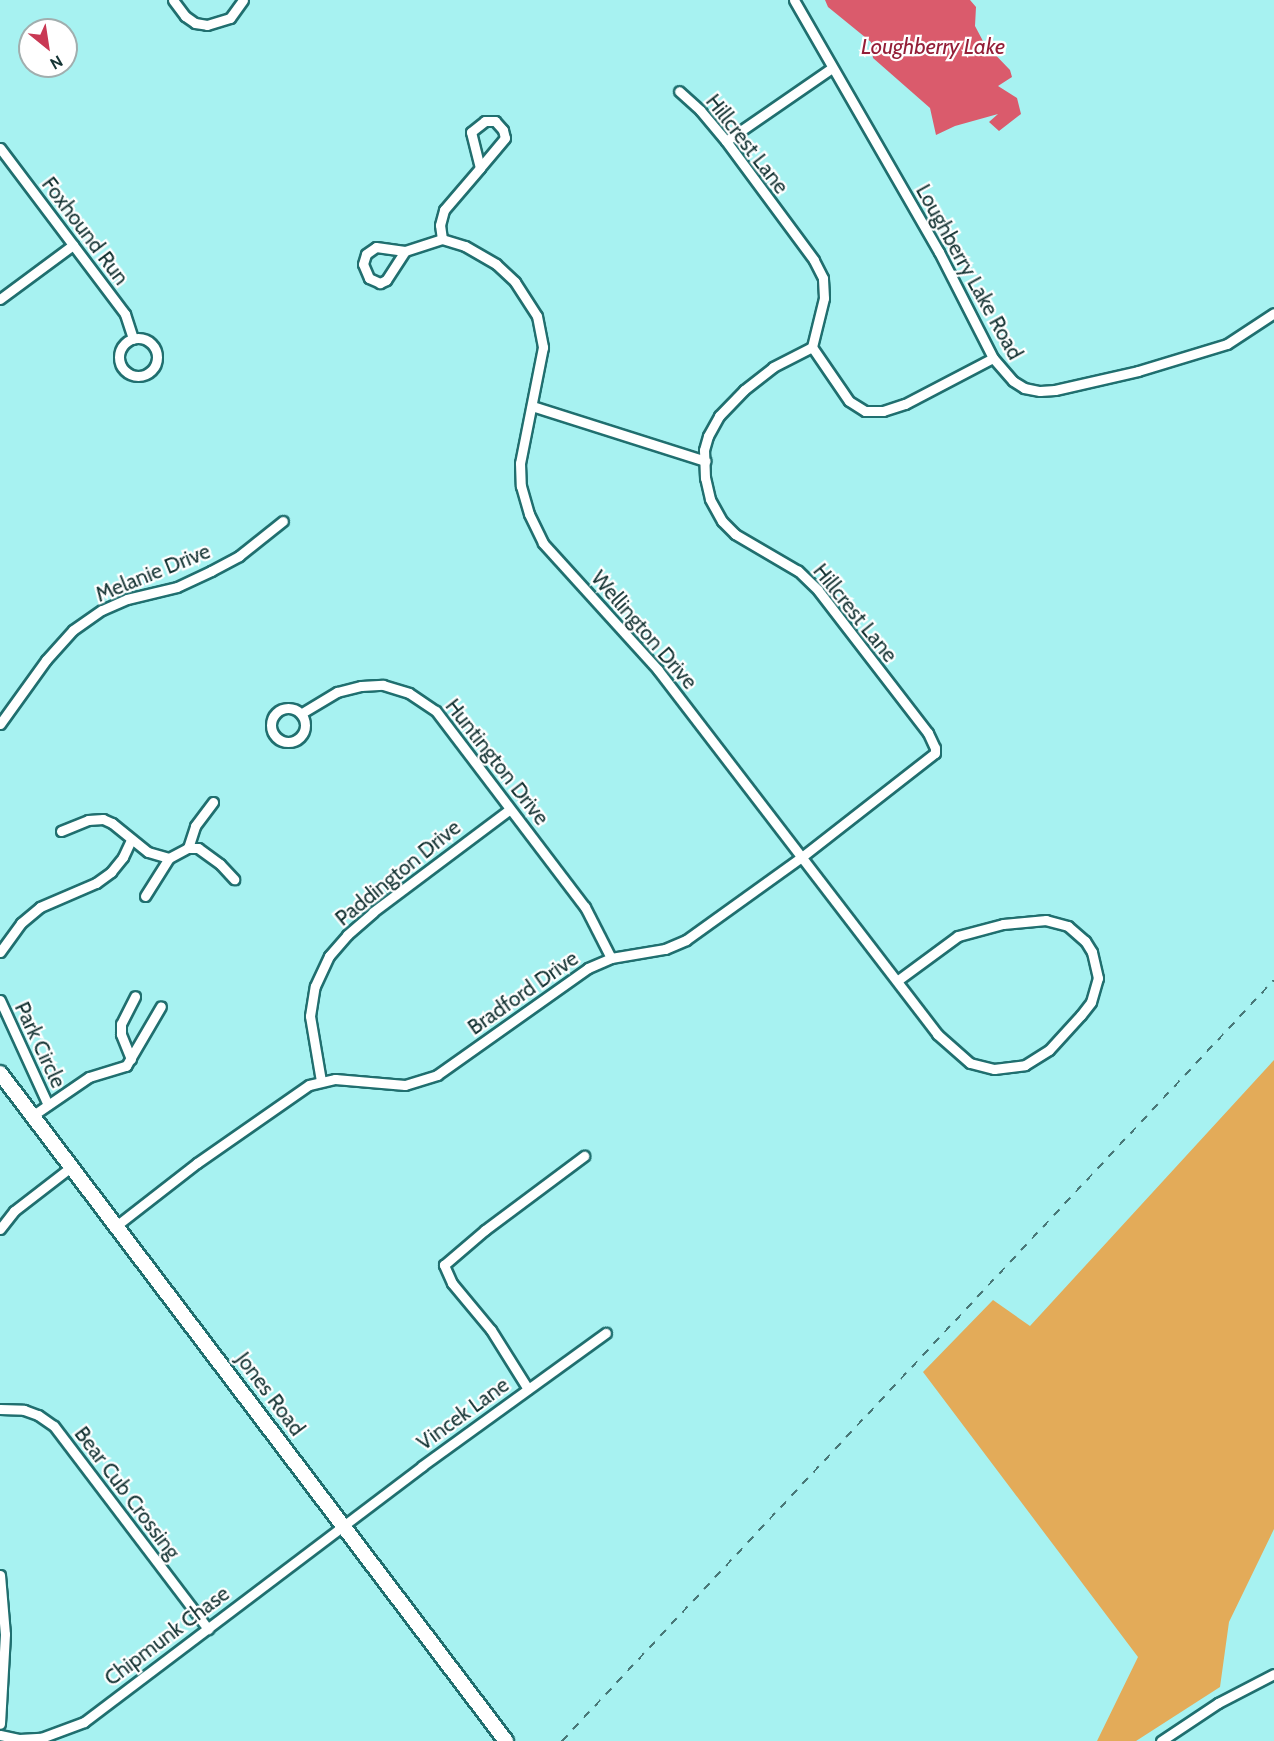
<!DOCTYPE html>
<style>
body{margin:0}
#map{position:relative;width:1274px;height:1741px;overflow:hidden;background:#a7f2f1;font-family:Cabin,sans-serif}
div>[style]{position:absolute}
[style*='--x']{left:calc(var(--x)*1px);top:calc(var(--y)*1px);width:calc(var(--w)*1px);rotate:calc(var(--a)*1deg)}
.green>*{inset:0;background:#e3ab59}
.water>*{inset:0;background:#da5b6c}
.roads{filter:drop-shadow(2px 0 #206f6f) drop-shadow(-2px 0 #206f6f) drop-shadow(0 2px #206f6f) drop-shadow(0 -2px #206f6f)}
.street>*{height:9px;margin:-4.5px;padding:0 4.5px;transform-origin:4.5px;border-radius:4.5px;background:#fff}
.street>.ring{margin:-4.5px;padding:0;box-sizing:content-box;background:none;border:9px solid #fff;border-radius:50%}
.secondary>*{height:14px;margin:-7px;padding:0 7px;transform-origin:7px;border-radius:7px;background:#fff}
.rail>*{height:2px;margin-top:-1px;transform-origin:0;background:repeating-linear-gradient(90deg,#497878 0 8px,transparent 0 16px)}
span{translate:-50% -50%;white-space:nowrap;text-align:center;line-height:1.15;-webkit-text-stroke:4.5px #fff;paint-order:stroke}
.street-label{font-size:21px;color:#153434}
.water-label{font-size:22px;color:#941f38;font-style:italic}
.north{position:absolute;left:18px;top:18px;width:60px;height:60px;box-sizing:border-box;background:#fff;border:2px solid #a1aeae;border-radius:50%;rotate:150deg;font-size:16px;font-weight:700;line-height:24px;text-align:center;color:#153434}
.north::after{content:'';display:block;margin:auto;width:21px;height:27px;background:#c93954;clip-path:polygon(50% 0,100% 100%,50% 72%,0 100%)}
</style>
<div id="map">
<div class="green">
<div style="clip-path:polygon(1274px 1060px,1274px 1529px,1229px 1622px,1220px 1687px,1136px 1741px,1097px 1741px,1138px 1657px,923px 1372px,993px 1300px,1030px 1326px)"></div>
</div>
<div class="water">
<div style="clip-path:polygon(825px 0,970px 0,976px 7px,975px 26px,984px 43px,1010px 70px,1012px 77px,998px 86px,1017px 98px,1021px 114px,999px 131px,989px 122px,998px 114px,955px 126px,936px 135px,930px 108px,873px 58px,871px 42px,828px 7px)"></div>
</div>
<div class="roads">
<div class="street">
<div style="--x:173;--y:0;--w:20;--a:53"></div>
<div style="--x:185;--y:16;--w:12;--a:35"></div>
<div style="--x:195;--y:23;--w:12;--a:9"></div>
<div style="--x:207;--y:25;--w:24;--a:-17"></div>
<div style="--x:230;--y:18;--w:22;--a:-54"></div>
<div style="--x:794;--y:0;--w:291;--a:60.1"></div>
<div style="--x:939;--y:252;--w:119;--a:63"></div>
<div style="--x:993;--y:358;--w:30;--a:49"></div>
<div style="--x:1013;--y:381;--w:13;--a:32"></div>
<div style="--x:1024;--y:388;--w:16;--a:11"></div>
<div style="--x:1040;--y:391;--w:15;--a:-4"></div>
<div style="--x:1055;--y:390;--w:85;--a:-12.9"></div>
<div style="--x:1138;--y:371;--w:93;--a:-16.9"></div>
<div style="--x:1227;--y:344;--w:56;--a:-33.4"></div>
<div style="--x:485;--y:121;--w:10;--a:0"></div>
<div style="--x:495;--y:121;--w:12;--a:48"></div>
<div style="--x:503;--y:130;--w:8;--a:76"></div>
<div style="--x:505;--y:138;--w:39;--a:130"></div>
<div style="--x:480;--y:168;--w:37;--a:-104"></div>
<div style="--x:471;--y:132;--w:18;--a:-38"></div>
<div style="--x:726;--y:141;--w:129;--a:-34.6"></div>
<div style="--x:0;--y:148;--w:208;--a:53"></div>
<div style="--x:125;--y:314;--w:26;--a:72"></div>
<div style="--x:442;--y:239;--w:24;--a:17"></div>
<div style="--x:465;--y:246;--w:36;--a:30"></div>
<div style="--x:496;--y:264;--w:26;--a:43"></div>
<div style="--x:515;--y:282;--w:40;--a:57.1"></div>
<div style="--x:537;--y:316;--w:32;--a:79"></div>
<div style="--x:543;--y:347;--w:118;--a:101.2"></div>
<div style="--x:520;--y:463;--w:23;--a:88"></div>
<div style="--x:521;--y:486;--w:29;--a:74"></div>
<div style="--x:529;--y:514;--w:32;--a:64"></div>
<div style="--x:543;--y:543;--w:171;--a:47.8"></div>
<div style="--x:658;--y:670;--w:459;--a:52.5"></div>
<div style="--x:937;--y:1034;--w:44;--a:41.3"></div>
<div style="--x:970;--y:1063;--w:25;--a:14"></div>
<div style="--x:994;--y:1069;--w:31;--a:-7"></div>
<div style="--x:1025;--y:1065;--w:28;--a:-32"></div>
<div style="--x:1049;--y:1050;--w:47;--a:-47.6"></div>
<div style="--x:1081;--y:1015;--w:16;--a:-52"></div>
<div style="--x:1091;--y:1002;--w:25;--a:-74"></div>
<div style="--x:1098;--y:978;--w:27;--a:-103"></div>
<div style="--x:1092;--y:952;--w:13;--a:-122"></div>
<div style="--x:1085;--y:941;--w:23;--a:-139"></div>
<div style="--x:1068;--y:926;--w:23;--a:-165"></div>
<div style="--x:1046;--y:920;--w:43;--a:174.7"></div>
<div style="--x:1003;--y:924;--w:47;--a:165.1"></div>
<div style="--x:958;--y:936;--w:74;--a:143.7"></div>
<div style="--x:442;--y:239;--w:14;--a:-98"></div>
<div style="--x:440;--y:225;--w:16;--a:-75"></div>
<div style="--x:444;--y:210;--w:55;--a:-49.4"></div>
<div style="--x:376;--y:247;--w:29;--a:8"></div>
<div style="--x:405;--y:251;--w:35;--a:123"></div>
<div style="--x:386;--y:280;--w:7;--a:153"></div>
<div style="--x:380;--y:283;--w:12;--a:-156"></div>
<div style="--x:369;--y:278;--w:15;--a:-113"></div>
<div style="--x:363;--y:264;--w:10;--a:-73"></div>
<div style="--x:366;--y:254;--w:12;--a:-35"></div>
<div style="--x:405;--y:251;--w:39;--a:-18"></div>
<div style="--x:0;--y:299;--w:91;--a:-36.5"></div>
<div class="ring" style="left:119px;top:338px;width:29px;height:29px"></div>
<div style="--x:812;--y:347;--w:65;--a:55.6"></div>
<div style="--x:849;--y:401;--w:19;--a:32"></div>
<div style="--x:865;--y:411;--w:18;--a:0"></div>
<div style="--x:883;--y:411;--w:23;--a:-18"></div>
<div style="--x:905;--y:404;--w:99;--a:-27.6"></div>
<div style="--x:532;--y:406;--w:182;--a:17.6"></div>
<div class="ring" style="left:271px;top:708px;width:25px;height:25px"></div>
<div style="--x:302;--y:713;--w:41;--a:-31"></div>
<div style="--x:337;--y:692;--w:25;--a:-14"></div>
<div style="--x:361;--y:686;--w:22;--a:-3"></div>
<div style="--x:383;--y:685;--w:27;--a:17"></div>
<div style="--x:409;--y:693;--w:32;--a:34"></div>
<div style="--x:436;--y:711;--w:246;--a:52.8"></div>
<div style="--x:585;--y:907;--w:57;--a:63"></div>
<div style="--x:0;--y:724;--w:79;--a:-54.3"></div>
<div style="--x:46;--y:660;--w:40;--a:-48"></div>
<div style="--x:73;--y:630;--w:35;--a:-35"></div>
<div style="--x:102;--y:610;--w:27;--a:-24"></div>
<div style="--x:127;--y:599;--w:51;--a:-13.5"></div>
<div style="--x:177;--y:587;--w:38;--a:-25"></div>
<div style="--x:211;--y:571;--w:32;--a:-28"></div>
<div style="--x:239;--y:556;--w:56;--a:-38.5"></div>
<div style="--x:61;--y:831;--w:29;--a:-22"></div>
<div style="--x:88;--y:820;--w:15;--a:-4"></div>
<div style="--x:103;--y:819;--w:10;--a:24"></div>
<div style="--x:112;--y:823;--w:46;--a:38.9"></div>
<div style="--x:148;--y:852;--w:22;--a:16"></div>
<div style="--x:188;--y:848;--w:23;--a:-72"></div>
<div style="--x:195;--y:826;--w:30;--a:-53"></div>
<div style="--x:169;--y:858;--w:21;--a:-28"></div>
<div style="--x:188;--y:848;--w:10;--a:0"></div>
<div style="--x:198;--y:848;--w:27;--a:36"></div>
<div style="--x:220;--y:864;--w:21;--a:47"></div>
<div style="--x:145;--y:896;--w:45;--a:-57.7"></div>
<div style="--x:0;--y:952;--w:36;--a:-54"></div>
<div style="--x:21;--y:923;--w:25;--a:-40"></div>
<div style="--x:40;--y:907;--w:61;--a:-23.2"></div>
<div style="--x:96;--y:883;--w:19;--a:-36"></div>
<div style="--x:111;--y:872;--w:19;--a:-51"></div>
<div style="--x:123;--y:857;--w:19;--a:-65"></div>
<div style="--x:0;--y:1000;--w:115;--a:65.4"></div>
<div style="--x:131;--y:1059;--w:27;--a:-112"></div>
<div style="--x:121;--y:1034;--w:10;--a:-90"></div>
<div style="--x:121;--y:1024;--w:31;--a:-63"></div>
<div style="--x:321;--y:1081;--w:66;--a:-99.6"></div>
<div style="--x:310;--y:1016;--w:30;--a:-81"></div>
<div style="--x:315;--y:986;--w:33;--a:-65"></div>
<div style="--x:329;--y:956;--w:28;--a:-49"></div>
<div style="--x:347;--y:935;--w:35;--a:-41"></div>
<div style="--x:373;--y:912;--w:171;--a:-36.9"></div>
<div style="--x:32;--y:1116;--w:69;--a:-34.4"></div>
<div style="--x:89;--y:1077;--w:39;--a:-17"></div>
<div style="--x:126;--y:1066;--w:69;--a:-59.7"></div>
<div style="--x:116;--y:1226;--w:103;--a:-37.9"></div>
<div style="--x:197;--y:1163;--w:136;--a:-34.9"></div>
<div style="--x:309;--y:1085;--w:27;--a:-13"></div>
<div style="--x:335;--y:1079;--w:70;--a:4.9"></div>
<div style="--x:405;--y:1085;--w:34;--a:-17"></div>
<div style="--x:437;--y:1075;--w:185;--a:-35.3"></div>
<div style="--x:588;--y:968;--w:25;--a:-23"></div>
<div style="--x:611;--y:958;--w:55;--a:-9.5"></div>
<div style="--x:665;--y:949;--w:23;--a:-23"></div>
<div style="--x:686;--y:940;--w:144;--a:-35.7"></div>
<div style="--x:803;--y:856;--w:167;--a:-38"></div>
<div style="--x:935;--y:753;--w:5;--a:-90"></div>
<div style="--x:935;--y:748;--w:17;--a:-115"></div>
<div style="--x:928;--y:733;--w:180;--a:-127.6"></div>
<div style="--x:818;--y:590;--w:28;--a:-136"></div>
<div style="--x:798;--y:571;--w:73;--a:-149.6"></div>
<div style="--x:735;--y:534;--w:18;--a:-135"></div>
<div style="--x:722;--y:521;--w:25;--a:-119"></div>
<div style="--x:710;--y:499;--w:22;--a:-103"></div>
<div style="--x:705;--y:478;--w:28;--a:-92"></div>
<div style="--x:704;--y:450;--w:15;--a:-74"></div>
<div style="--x:708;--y:436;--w:23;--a:-61"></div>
<div style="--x:719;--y:416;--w:36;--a:-46"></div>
<div style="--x:744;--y:390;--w:37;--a:-38"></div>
<div style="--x:773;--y:367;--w:44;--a:-27.1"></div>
<div style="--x:812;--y:347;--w:50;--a:-76.2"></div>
<div style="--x:824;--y:298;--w:20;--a:-93"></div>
<div style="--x:823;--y:278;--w:20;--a:-117"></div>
<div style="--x:814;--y:260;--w:148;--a:-126.5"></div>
<div style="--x:726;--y:141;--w:40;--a:-130"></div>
<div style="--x:700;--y:110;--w:28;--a:-138"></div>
<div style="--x:0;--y:1229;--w:23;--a:-52"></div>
<div style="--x:14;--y:1211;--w:72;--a:-37.7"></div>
<div style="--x:528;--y:1389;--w:70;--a:-122.1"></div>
<div style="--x:491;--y:1330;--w:61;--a:-129.7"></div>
<div style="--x:452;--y:1283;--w:20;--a:-114"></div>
<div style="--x:444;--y:1265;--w:54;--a:-40.5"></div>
<div style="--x:485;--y:1230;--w:124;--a:-36.8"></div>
<div style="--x:0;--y:1409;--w:24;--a:2"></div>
<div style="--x:24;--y:1410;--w:15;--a:20"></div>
<div style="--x:38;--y:1415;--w:19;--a:35"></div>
<div style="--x:54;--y:1426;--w:255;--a:52.8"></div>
<div style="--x:0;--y:1575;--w:59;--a:85.2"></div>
<div style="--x:5;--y:1634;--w:90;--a:93.2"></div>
<div style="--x:0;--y:1735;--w:19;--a:12"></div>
<div style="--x:19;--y:1739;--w:22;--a:-3"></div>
<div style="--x:41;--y:1738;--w:46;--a:-20.4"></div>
<div style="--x:84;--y:1722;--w:424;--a:-37.1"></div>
<div style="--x:422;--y:1466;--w:227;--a:-35.9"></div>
<div style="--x:1161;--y:1741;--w:69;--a:-33.7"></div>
<div style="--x:1218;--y:1703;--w:63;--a:-27.4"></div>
</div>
<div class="secondary">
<div style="--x:0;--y:1073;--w:838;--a:52.86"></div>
</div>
</div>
<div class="rail">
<div style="--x:562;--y:1741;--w:1042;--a:-46.91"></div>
</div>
<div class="street-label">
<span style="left:747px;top:144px;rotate:52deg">Hillcrest Lane</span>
<span style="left:85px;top:231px;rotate:53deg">Foxhound Run</span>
<span style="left:969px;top:272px;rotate:61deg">Loughberry Lake Road</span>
<span style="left:153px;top:573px;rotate:-22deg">Melanie Drive</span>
<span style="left:855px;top:613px;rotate:51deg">Hillcrest Lane</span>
<span style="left:644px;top:630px;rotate:49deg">Wellington Drive</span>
<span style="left:497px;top:762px;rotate:52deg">Huntington Drive</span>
<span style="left:398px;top:873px;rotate:-39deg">Paddington Drive</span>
<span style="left:523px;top:993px;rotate:-35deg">Bradford Drive</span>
<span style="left:40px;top:1045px;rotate:65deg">Park Circle</span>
<span style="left:270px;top:1394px;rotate:53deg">Jones Road</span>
<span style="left:463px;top:1414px;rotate:-36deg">Vincek Lane</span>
<span style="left:127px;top:1493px;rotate:53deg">Bear Cub Crossing</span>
<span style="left:167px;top:1636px;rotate:-37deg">Chipmunk Chase</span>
</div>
<div class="water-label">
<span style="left:933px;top:47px">Loughberry Lake</span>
</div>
<div class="north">N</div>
</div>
